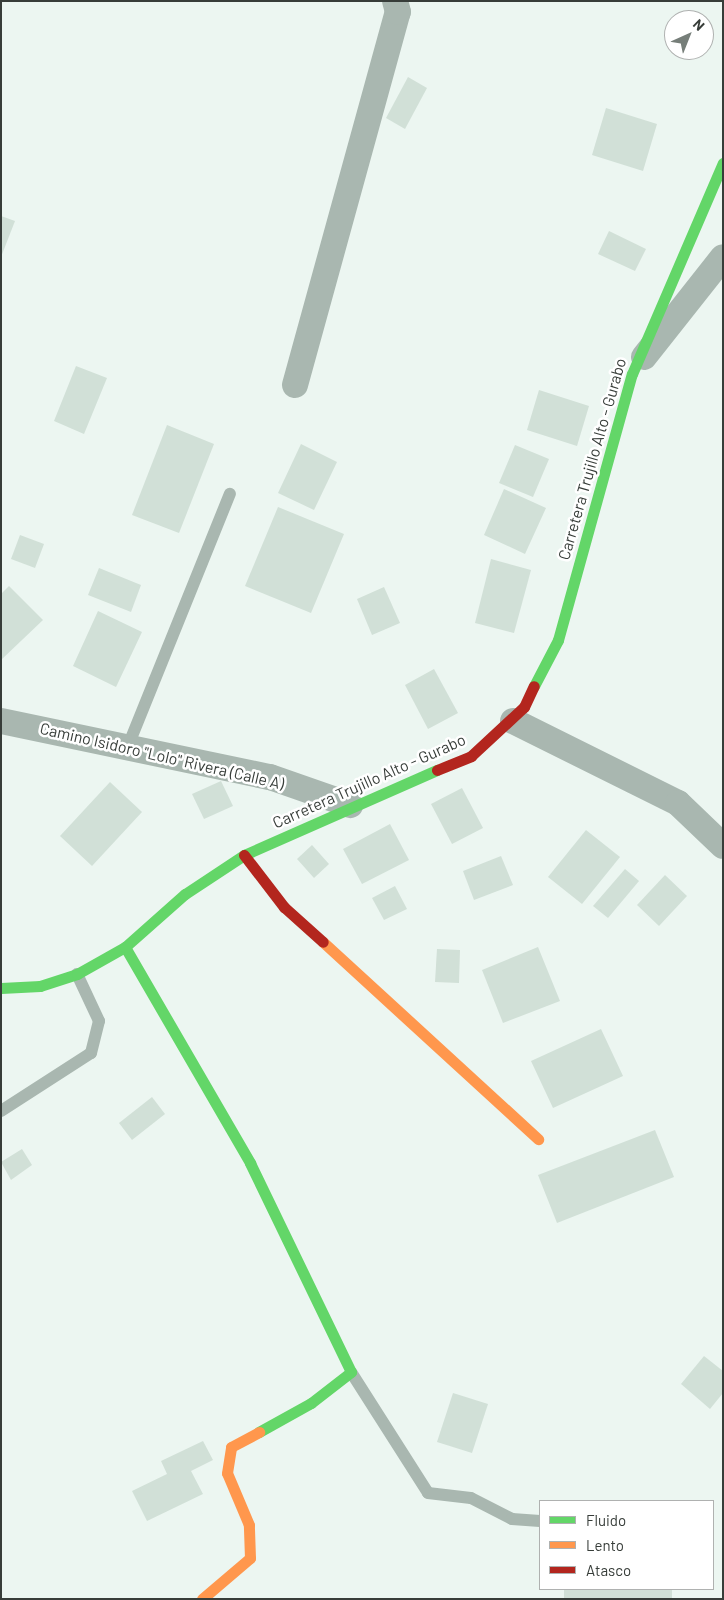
<!DOCTYPE html>
<style>
body{margin:0}
#map{position:relative;width:724px;height:1600px;overflow:hidden;background:#ecf6f1;font-family:Barlow,sans-serif}
div>[style]{position:absolute}
[style*='--x']{left:calc(var(--x)*1px);top:calc(var(--y)*1px);width:calc(var(--w)*1px);rotate:calc(var(--a)*1deg)}
.building>*{inset:0;background:#d1e0d7}
.lane>*{height:12px;margin:-6px;padding:0 6px;transform-origin:6px;border-radius:6px;background:#a9b7b0}
.street>*{height:26px;margin:-13px;padding:0 13px;transform-origin:13px;border-radius:13px;background:#a9b7b0}
.fast>*{height:11px;margin:-5.5px;padding:0 5.5px;transform-origin:5.5px;border-radius:5.5px;background:#63d668}
.slow>*{height:11px;margin:-5.5px;padding:0 5.5px;transform-origin:5.5px;border-radius:5.5px;background:#ff974d}
.jam>*{height:11px;margin:-5.5px;padding:0 5.5px;transform-origin:5.5px;border-radius:5.5px;background:#b3261e}
span{translate:-50% -50%;white-space:nowrap;text-align:center;line-height:1.15;-webkit-text-stroke:5px #fff;paint-order:stroke}
.street-label{font-size:16px;color:#373d39}
.frame{position:absolute;inset:0;border:2px solid #373d39;pointer-events:none}
.legend{position:absolute;left:539px;top:1500px;width:175px;height:90px;box-sizing:border-box;background:#fff;border:1px solid #afb1b0;margin:0;padding:6px 9px;list-style:none;font-size:15px;color:#373d39}
.legend li{display:flex;align-items:center;gap:10px;height:25px}
.legend b{width:25px;border:1px solid #afb1b0}
.north{position:absolute;left:664px;top:10px;width:50px;height:50px;box-sizing:border-box;background:#fff;border:1px solid #afb1b0;border-radius:50%;rotate:44deg;font-size:14px;font-weight:700;line-height:20px;text-align:center;color:#373d39}
.north::after{content:'';display:block;margin:auto;width:18px;height:22px;background:#767e79;clip-path:polygon(50% 0,100% 100%,50% 72%,0 100%)}
</style>
<div id="map">
<div class="building">
<div style="clip-path:polygon(408px 77px,427px 88px,405px 129px,386px 118px)"></div>
<div style="clip-path:polygon(606px 108px,657px 124px,643px 171px,592px 155px)"></div>
<div style="clip-path:polygon(1px 216px,15px 221px,1px 257px)"></div>
<div style="clip-path:polygon(609px 231px,646px 249px,635px 271px,598px 254px)"></div>
<div style="clip-path:polygon(76px 366px,107px 378px,84px 434px,54px 421px)"></div>
<div style="clip-path:polygon(539px 390px,589px 406px,577px 446px,527px 430px)"></div>
<div style="clip-path:polygon(167px 425px,214px 444px,179px 533px,132px 515px)"></div>
<div style="clip-path:polygon(301px 444px,337px 462px,314px 510px,278px 493px)"></div>
<div style="clip-path:polygon(515px 445px,549px 459px,533px 497px,499px 483px)"></div>
<div style="clip-path:polygon(504px 489px,546px 508px,525px 554px,484px 535px)"></div>
<div style="clip-path:polygon(278px 507px,344px 534px,311px 613px,245px 586px)"></div>
<div style="clip-path:polygon(20px 535px,44px 544px,35px 568px,11px 559px)"></div>
<div style="clip-path:polygon(491px 559px,531px 570px,514px 633px,475px 623px)"></div>
<div style="clip-path:polygon(99px 568px,141px 585px,131px 612px,88px 595px)"></div>
<div style="clip-path:polygon(9px 586px,43px 620px,1px 660px,1px 594px)"></div>
<div style="clip-path:polygon(384px 587px,400px 623px,372px 635px,357px 599px)"></div>
<div style="clip-path:polygon(98px 611px,142px 632px,116px 687px,73px 666px)"></div>
<div style="clip-path:polygon(434px 669px,458px 713px,428px 729px,405px 685px)"></div>
<div style="clip-path:polygon(221px 781px,233px 806px,204px 819px,192px 794px)"></div>
<div style="clip-path:polygon(110px 782px,142px 812px,92px 866px,60px 836px)"></div>
<div style="clip-path:polygon(462px 788px,483px 828px,452px 844px,431px 804px)"></div>
<div style="clip-path:polygon(390px 824px,409px 860px,362px 884px,343px 849px)"></div>
<div style="clip-path:polygon(586px 830px,620px 857px,582px 904px,548px 877px)"></div>
<div style="clip-path:polygon(312px 845px,329px 864px,314px 878px,297px 859px)"></div>
<div style="clip-path:polygon(501px 856px,513px 885px,474px 900px,463px 871px)"></div>
<div style="clip-path:polygon(625px 869px,639px 881px,608px 918px,593px 906px)"></div>
<div style="clip-path:polygon(665px 875px,687px 896px,659px 926px,637px 905px)"></div>
<div style="clip-path:polygon(395px 886px,407px 909px,384px 920px,372px 898px)"></div>
<div style="clip-path:polygon(538px 947px,560px 1001px,503px 1023px,482px 970px)"></div>
<div style="clip-path:polygon(437px 949px,460px 950px,459px 983px,435px 982px)"></div>
<div style="clip-path:polygon(601px 1029px,623px 1076px,553px 1108px,531px 1061px)"></div>
<div style="clip-path:polygon(152px 1097px,165px 1114px,132px 1140px,119px 1123px)"></div>
<div style="clip-path:polygon(655px 1130px,674px 1177px,557px 1223px,538px 1175px)"></div>
<div style="clip-path:polygon(22px 1149px,32px 1165px,11px 1180px,1px 1162px)"></div>
<div style="clip-path:polygon(704px 1356px,723px 1371px,723px 1393px,710px 1409px,681px 1384px)"></div>
<div style="clip-path:polygon(453px 1393px,488px 1404px,472px 1453px,437px 1442px)"></div>
<div style="clip-path:polygon(203px 1441px,213px 1460px,191px 1471px,203px 1494px,147px 1521px,132px 1491px,167px 1474px,161px 1461px)"></div>
<div style="clip-path:polygon(564px 1589px,672px 1589px,672px 1599px,564px 1599px)"></div>
</div>
<div class="lane">
<div style="--x:128;--y:746;--w:272;--a:-68"></div>
<div style="--x:1;--y:1111;--w:107;--a:-32.8"></div>
<div style="--x:91;--y:1053;--w:33;--a:-76"></div>
<div style="--x:99;--y:1021;--w:52;--a:-115.1"></div>
<div style="--x:351;--y:1372;--w:143;--a:57.5"></div>
<div style="--x:428;--y:1493;--w:43;--a:6.6"></div>
<div style="--x:471;--y:1498;--w:46;--a:27.1"></div>
<div style="--x:512;--y:1519;--w:28;--a:4"></div>
</div>
<div class="street">
<div style="--x:644;--y:357;--w:127;--a:-51.7"></div>
<div style="--x:295;--y:385;--w:387;--a:-74.6"></div>
<div style="--x:398;--y:12;--w:11;--a:-105"></div>
<div style="--x:1;--y:721;--w:275;--a:11.8"></div>
<div style="--x:270;--y:777;--w:85;--a:19.3"></div>
<div style="--x:513;--y:721;--w:184;--a:26.4"></div>
<div style="--x:678;--y:803;--w:62;--a:43.7"></div>
</div>
<div class="fast">
<div style="--x:534;--y:686;--w:52;--a:-62.4"></div>
<div style="--x:558;--y:640;--w:276;--a:-74.5"></div>
<div style="--x:632;--y:374;--w:230;--a:-66.7"></div>
<div style="--x:125;--y:947;--w:250;--a:59.9"></div>
<div style="--x:250;--y:1163;--w:232;--a:64.2"></div>
<div style="--x:351;--y:1372;--w:51;--a:142.2"></div>
<div style="--x:311;--y:1403;--w:60;--a:150.9"></div>
<div style="--x:1;--y:988;--w:39;--a:-3"></div>
<div style="--x:40;--y:986;--w:39;--a:-18"></div>
<div style="--x:77;--y:974;--w:55;--a:-29.4"></div>
<div style="--x:125;--y:947;--w:80;--a:-41.5"></div>
<div style="--x:185;--y:894;--w:71;--a:-33.5"></div>
<div style="--x:244;--y:855;--w:211;--a:-23.8"></div>
</div>
<div class="slow">
<div style="--x:323;--y:942;--w:292;--a:42.5"></div>
<div style="--x:202;--y:1599;--w:63;--a:-40.5"></div>
<div style="--x:250;--y:1558;--w:33;--a:-92"></div>
<div style="--x:249;--y:1525;--w:56;--a:-112.9"></div>
<div style="--x:227;--y:1473;--w:26;--a:-81"></div>
<div style="--x:231;--y:1447;--w:32;--a:-28"></div>
</div>
<div class="jam">
<div style="--x:437;--y:770;--w:37;--a:-22"></div>
<div style="--x:471;--y:756;--w:72;--a:-42.8"></div>
<div style="--x:524;--y:707;--w:23;--a:-65"></div>
<div style="--x:244;--y:855;--w:66;--a:52.4"></div>
<div style="--x:284;--y:907;--w:52;--a:41.9"></div>
</div>
<div class="street-label">
<span style="left:592px;top:459px;rotate:-74deg">Carretera Trujillo Alto - Gurabo</span>
<span style="left:162px;top:756px;rotate:13deg">Camino Isidoro "Lolo" Rivera (Calle A)</span>
<span style="left:369px;top:781px;rotate:-24deg">Carretera Trujillo Alto - Gurabo</span>
</div>
<div class="frame"></div>
<ul class="legend">
<li><b style="height:6px;background:#63d668"></b>Fluido</li>
<li><b style="height:6px;background:#ff974d"></b>Lento</li>
<li><b style="height:6px;background:#b3261e"></b>Atasco</li>
</ul>
<div class="north">N</div>
</div>
